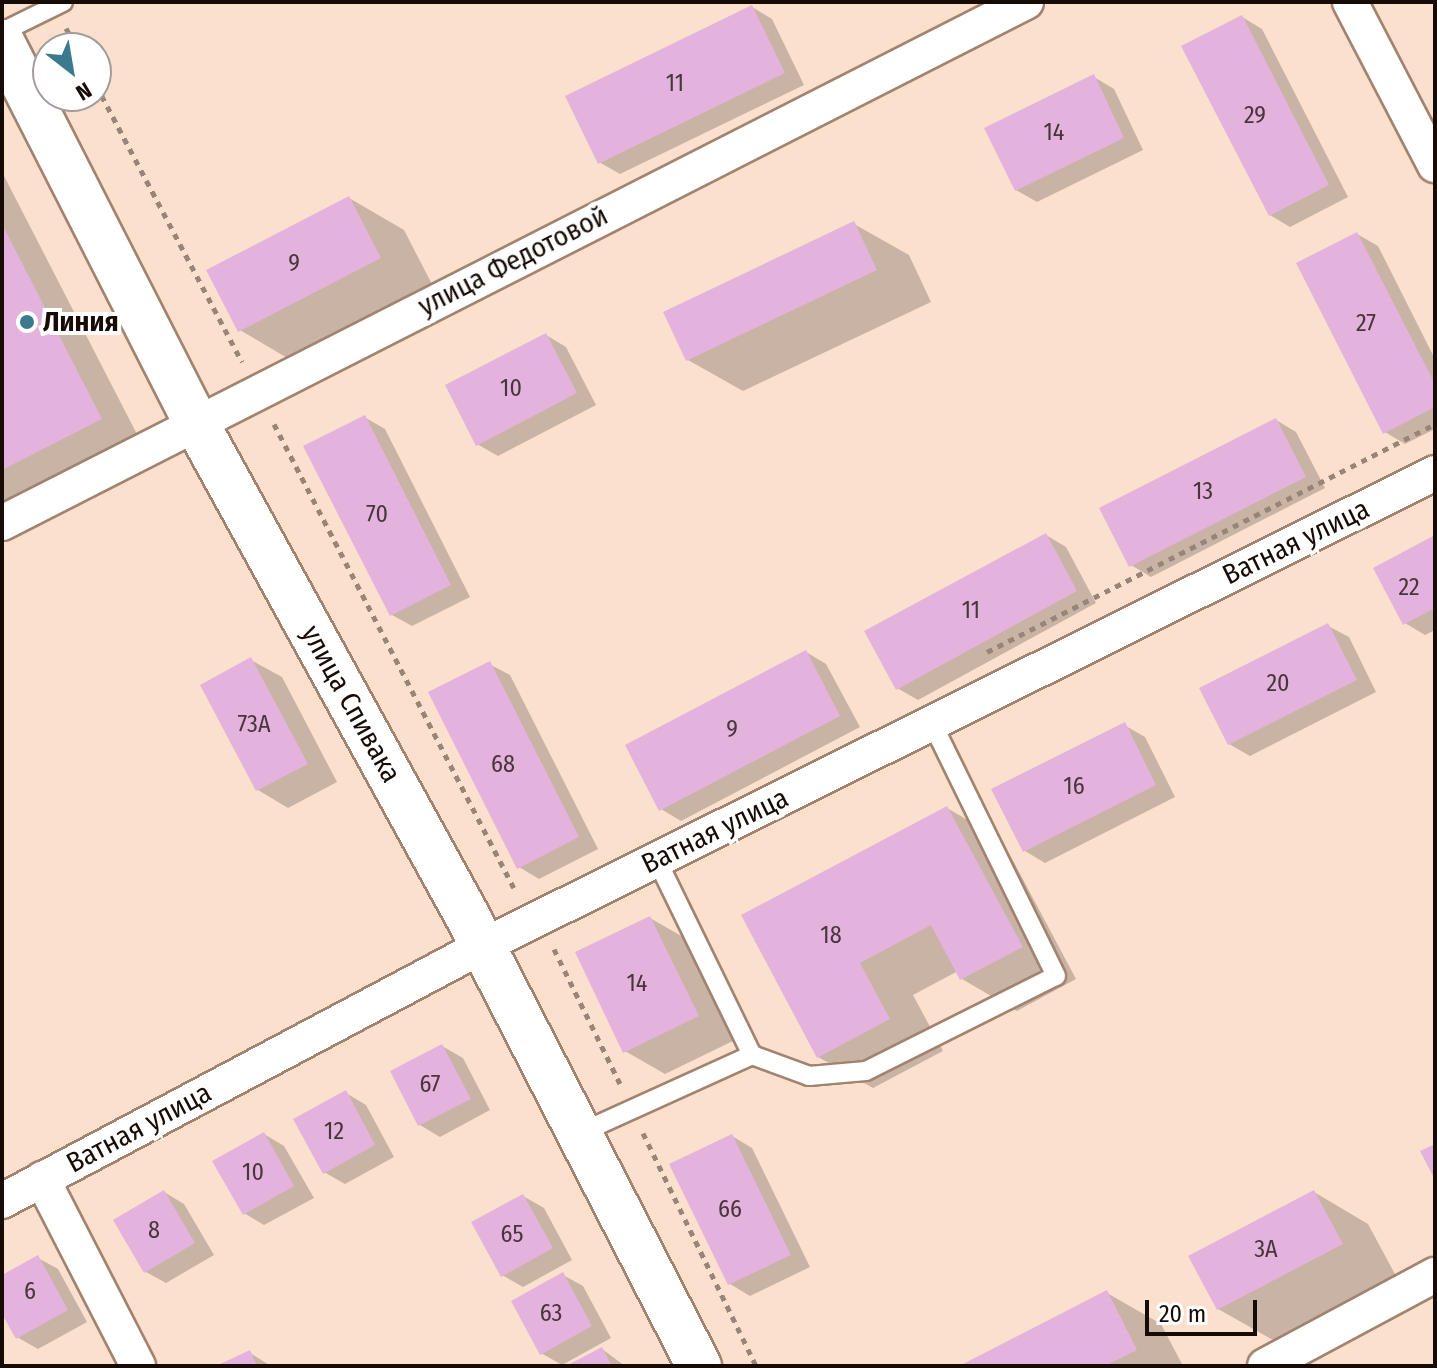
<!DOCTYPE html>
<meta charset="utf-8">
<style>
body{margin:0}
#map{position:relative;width:1437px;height:1368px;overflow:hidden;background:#fbe0ce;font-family:"Fira Sans Condensed",sans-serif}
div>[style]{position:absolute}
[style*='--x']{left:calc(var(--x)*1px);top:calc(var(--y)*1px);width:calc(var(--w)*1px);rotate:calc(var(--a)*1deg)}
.shadow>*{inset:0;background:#0003}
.building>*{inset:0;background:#e3b3de}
.path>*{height:5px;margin-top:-2.5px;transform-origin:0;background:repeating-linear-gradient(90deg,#998578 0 6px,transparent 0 12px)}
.roads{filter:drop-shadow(2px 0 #a2836f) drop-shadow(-2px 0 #a2836f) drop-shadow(0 2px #a2836f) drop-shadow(0 -2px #a2836f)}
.service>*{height:18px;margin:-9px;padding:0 9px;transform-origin:9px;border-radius:9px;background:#fff}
.minor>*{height:34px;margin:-17px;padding:0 17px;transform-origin:17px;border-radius:17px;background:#fff}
.tertiary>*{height:44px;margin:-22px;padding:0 22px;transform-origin:22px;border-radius:22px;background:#fff}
.dots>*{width:22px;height:22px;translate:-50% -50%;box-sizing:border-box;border:4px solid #fff;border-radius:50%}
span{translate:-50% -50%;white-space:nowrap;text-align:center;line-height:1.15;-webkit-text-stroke:8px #fff;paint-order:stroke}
.number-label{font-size:24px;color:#49353b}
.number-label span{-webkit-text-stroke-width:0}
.street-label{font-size:28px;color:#160b05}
.poi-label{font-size:28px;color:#160b05;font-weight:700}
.left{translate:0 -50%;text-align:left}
.frame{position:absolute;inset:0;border:4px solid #160b05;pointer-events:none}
.north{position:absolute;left:32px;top:32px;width:80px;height:80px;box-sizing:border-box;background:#fff;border:2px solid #a29d9b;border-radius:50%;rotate:149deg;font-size:22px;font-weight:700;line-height:32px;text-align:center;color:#160b05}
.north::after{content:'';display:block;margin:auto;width:28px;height:36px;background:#3a798e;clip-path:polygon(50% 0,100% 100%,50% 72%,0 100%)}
.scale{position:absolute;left:1145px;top:1300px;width:112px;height:36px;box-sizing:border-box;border:4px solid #160b05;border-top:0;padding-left:10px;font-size:24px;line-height:28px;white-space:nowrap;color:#160b05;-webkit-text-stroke:6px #fff;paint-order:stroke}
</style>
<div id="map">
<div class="shadow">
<div style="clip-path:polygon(752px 7px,772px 19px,804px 85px,620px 174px,599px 162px)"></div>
<div style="clip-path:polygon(1242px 17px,1262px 29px,1348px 197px,1290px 227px,1270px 215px)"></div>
<div style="clip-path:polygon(1094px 77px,1114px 89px,1143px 150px,1037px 202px,1016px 190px)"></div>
<div style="clip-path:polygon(2px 172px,141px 442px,2px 514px)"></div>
<div style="clip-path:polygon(349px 198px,404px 230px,435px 290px,294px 362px,240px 330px)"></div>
<div style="clip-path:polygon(854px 224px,909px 255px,931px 302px,743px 391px,688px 360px)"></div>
<div style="clip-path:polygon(1357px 234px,1378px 246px,1435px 359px,1435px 429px,1405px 444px,1385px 432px)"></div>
<div style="clip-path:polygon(546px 335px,566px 347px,596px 405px,498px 456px,477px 444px)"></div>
<div style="clip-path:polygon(364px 417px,385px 429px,470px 597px,412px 626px,392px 615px)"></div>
<div style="clip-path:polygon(1276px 420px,1296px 432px,1325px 488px,1151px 577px,1131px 565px)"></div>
<div style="clip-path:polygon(1046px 535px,1066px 547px,1096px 603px,918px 700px,897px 688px)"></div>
<div style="clip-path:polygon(1435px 537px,1435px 630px,1425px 635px,1405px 623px)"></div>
<div style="clip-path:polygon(1328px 626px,1349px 637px,1376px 692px,1250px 756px,1229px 744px)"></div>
<div style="clip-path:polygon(806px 652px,826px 664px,860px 727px,681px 821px,661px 809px)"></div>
<div style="clip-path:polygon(251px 660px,282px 677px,337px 782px,288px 808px,258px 790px)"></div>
<div style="clip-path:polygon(489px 664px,510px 675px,598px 849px,539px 879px,519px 867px)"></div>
<div style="clip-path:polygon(1124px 725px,1145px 737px,1175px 797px,1045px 863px,1025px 851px)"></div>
<div style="clip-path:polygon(947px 808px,1002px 840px,1076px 979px,1017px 1011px,962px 979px,958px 971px,913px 995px,943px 1051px,873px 1088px,818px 1057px,743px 916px)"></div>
<div style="clip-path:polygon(650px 918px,690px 941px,737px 1039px,665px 1074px,625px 1051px)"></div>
<div style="clip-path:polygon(442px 1046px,463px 1058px,490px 1110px,440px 1137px,420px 1125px,392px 1072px)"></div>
<div style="clip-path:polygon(346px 1093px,366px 1105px,394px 1157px,345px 1184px,324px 1172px)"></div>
<div style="clip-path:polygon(264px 1134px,284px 1146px,314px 1198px,264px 1225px,244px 1213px)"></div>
<div style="clip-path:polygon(732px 1136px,752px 1148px,810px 1267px,750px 1296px,730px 1284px)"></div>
<div style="clip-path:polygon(164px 1192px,184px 1204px,214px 1255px,166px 1283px,146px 1272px)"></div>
<div style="clip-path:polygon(1314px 1192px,1368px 1224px,1396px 1276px,1273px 1340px,1218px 1309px)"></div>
<div style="clip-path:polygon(523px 1196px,544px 1208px,572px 1260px,523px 1287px,502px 1275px)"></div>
<div style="clip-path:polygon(38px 1258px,58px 1269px,87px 1322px,38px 1349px,17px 1337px,2px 1310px,2px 1277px)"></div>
<div style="clip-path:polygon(563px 1275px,583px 1286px,611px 1338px,562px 1365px,541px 1353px)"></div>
<div style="clip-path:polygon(1107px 1293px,1161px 1324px,1183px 1366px,964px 1366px)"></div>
<div style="clip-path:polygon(602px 1349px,625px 1366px,570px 1366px)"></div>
<div style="clip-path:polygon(250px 1353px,271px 1366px,221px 1366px)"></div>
</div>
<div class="building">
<div style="clip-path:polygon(752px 5px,785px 73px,598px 164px,565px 96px)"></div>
<div style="clip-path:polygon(1242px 15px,1329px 185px,1269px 216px,1181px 46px)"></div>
<div style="clip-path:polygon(1094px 74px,1124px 138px,1015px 191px,984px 128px)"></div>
<div style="clip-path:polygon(349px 196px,381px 258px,238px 332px,206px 270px)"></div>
<div style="clip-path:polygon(854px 221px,877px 270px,686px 361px,663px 312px)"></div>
<div style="clip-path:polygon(2px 224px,102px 419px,2px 470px)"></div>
<div style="clip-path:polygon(1357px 232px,1435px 384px,1435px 407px,1383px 434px,1296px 263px)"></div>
<div style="clip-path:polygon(546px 333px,577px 393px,476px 446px,445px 385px)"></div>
<div style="clip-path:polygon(365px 415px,451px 585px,390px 616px,303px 446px)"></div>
<div style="clip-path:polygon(1276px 418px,1306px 477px,1129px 567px,1099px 508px)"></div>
<div style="clip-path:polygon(1046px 533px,1077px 591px,896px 690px,864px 631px)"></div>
<div style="clip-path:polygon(1435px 535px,1435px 608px,1403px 625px,1373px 568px)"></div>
<div style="clip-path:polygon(1328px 623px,1357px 680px,1228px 745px,1199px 688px)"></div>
<div style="clip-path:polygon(806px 650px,840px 716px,659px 811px,625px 745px)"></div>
<div style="clip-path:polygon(251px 657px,308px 764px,256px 791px,200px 685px)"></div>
<div style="clip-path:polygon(490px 661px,579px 837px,517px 869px,428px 692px)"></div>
<div style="clip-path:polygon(1125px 722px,1156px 785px,1023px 852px,991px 789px)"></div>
<div style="clip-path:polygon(947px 806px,1023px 947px,960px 980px,931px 925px,860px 963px,890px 1019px,817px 1058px,741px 915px)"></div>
<div style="clip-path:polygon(650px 916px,699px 1016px,623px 1053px,575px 952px)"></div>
<div style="clip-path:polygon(442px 1044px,471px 1099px,418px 1126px,390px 1071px)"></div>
<div style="clip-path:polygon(346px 1090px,375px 1145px,323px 1174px,293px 1119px)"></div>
<div style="clip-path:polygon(264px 1132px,294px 1186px,243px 1215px,212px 1161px)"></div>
<div style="clip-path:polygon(732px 1134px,791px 1255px,728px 1285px,669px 1164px)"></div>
<div style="clip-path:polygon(1435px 1144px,1435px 1180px,1420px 1151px)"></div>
<div style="clip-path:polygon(164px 1190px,195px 1243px,144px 1273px,113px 1220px)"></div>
<div style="clip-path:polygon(1314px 1190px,1343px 1244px,1217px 1310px,1188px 1256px)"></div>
<div style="clip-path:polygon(523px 1194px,553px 1248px,501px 1277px,471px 1222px)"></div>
<div style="clip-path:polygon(38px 1255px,68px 1310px,16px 1339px,2px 1314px,2px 1275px)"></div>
<div style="clip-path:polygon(563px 1272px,592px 1326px,540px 1355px,511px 1301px)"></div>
<div style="clip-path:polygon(1107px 1290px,1137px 1350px,1105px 1366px,959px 1366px)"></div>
<div style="clip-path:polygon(602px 1347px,612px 1366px,566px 1366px)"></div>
<div style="clip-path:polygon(250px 1350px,257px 1366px,216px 1366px)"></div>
</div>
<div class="path">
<div style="--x:66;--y:28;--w:23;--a:61"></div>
<div style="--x:96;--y:85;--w:313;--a:62.2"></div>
<div style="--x:274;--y:424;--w:527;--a:62.66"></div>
<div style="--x:987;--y:652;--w:503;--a:-26.97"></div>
<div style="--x:554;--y:949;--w:150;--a:63.9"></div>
<div style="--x:643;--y:1133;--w:259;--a:64.1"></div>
</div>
<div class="roads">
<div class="service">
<div style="--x:2;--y:32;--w:68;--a:-26.2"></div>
<div style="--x:752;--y:1055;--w:61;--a:20.2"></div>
<div style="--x:809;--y:1076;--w:57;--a:-5"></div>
<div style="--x:866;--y:1071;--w:212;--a:-26.6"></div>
<div style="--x:1056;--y:976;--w:282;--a:-116.1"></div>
<div style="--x:580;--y:1133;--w:189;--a:-24.4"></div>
<div style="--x:752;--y:1055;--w:217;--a:-116"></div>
</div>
<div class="minor">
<div style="--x:1350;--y:2;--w:184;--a:62.5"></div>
<div style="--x:2;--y:523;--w:1149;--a:-26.97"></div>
<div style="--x:42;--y:1179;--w:210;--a:62.8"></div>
<div style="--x:2;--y:1201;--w:542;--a:-27.94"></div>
<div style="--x:481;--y:947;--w:1065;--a:-26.42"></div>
<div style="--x:1265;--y:1366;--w:193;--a:-28.2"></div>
</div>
<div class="tertiary">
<div style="--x:2;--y:42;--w:425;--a:63"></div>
<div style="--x:195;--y:421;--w:568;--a:61.18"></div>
<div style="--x:469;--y:919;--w:503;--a:62.77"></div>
</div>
</div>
<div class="dots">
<div style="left:27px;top:322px;background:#3a798e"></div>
</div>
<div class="number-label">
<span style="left:675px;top:84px">11</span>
<span style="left:1255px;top:116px">29</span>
<span style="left:1054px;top:133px">14</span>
<span style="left:294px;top:264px">9</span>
<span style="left:1366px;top:324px">27</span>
<span style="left:511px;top:389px">10</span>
<span style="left:1203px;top:492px">13</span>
<span style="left:377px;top:515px">70</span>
<span style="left:1409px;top:588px">22</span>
<span style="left:971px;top:611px">11</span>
<span style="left:1278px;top:684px">20</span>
<span style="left:254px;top:725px">73А</span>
<span style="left:732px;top:730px">9</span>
<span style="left:503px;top:765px">68</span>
<span style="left:1074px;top:787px">16</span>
<span style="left:831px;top:936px">18</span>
<span style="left:637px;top:984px">14</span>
<span style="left:430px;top:1085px">67</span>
<span style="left:334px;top:1132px">12</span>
<span style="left:253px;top:1173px">10</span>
<span style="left:730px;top:1210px">66</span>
<span style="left:154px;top:1231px">8</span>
<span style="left:512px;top:1235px">65</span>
<span style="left:1266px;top:1250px">3А</span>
<span style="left:30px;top:1292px">6</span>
<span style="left:551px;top:1314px">63</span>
</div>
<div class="street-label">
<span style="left:513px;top:261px;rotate:-27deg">улица Федотовой</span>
<span style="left:1296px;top:542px;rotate:-26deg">Ватная улица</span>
<span style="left:351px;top:704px;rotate:61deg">улица Спивака</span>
<span style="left:715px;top:831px;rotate:-26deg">Ватная улица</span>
<span style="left:139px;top:1128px;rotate:-28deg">Ватная улица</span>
</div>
<div class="poi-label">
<span class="left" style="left:43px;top:322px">Линия</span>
</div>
<div class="frame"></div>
<div class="north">N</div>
<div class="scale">20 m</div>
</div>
